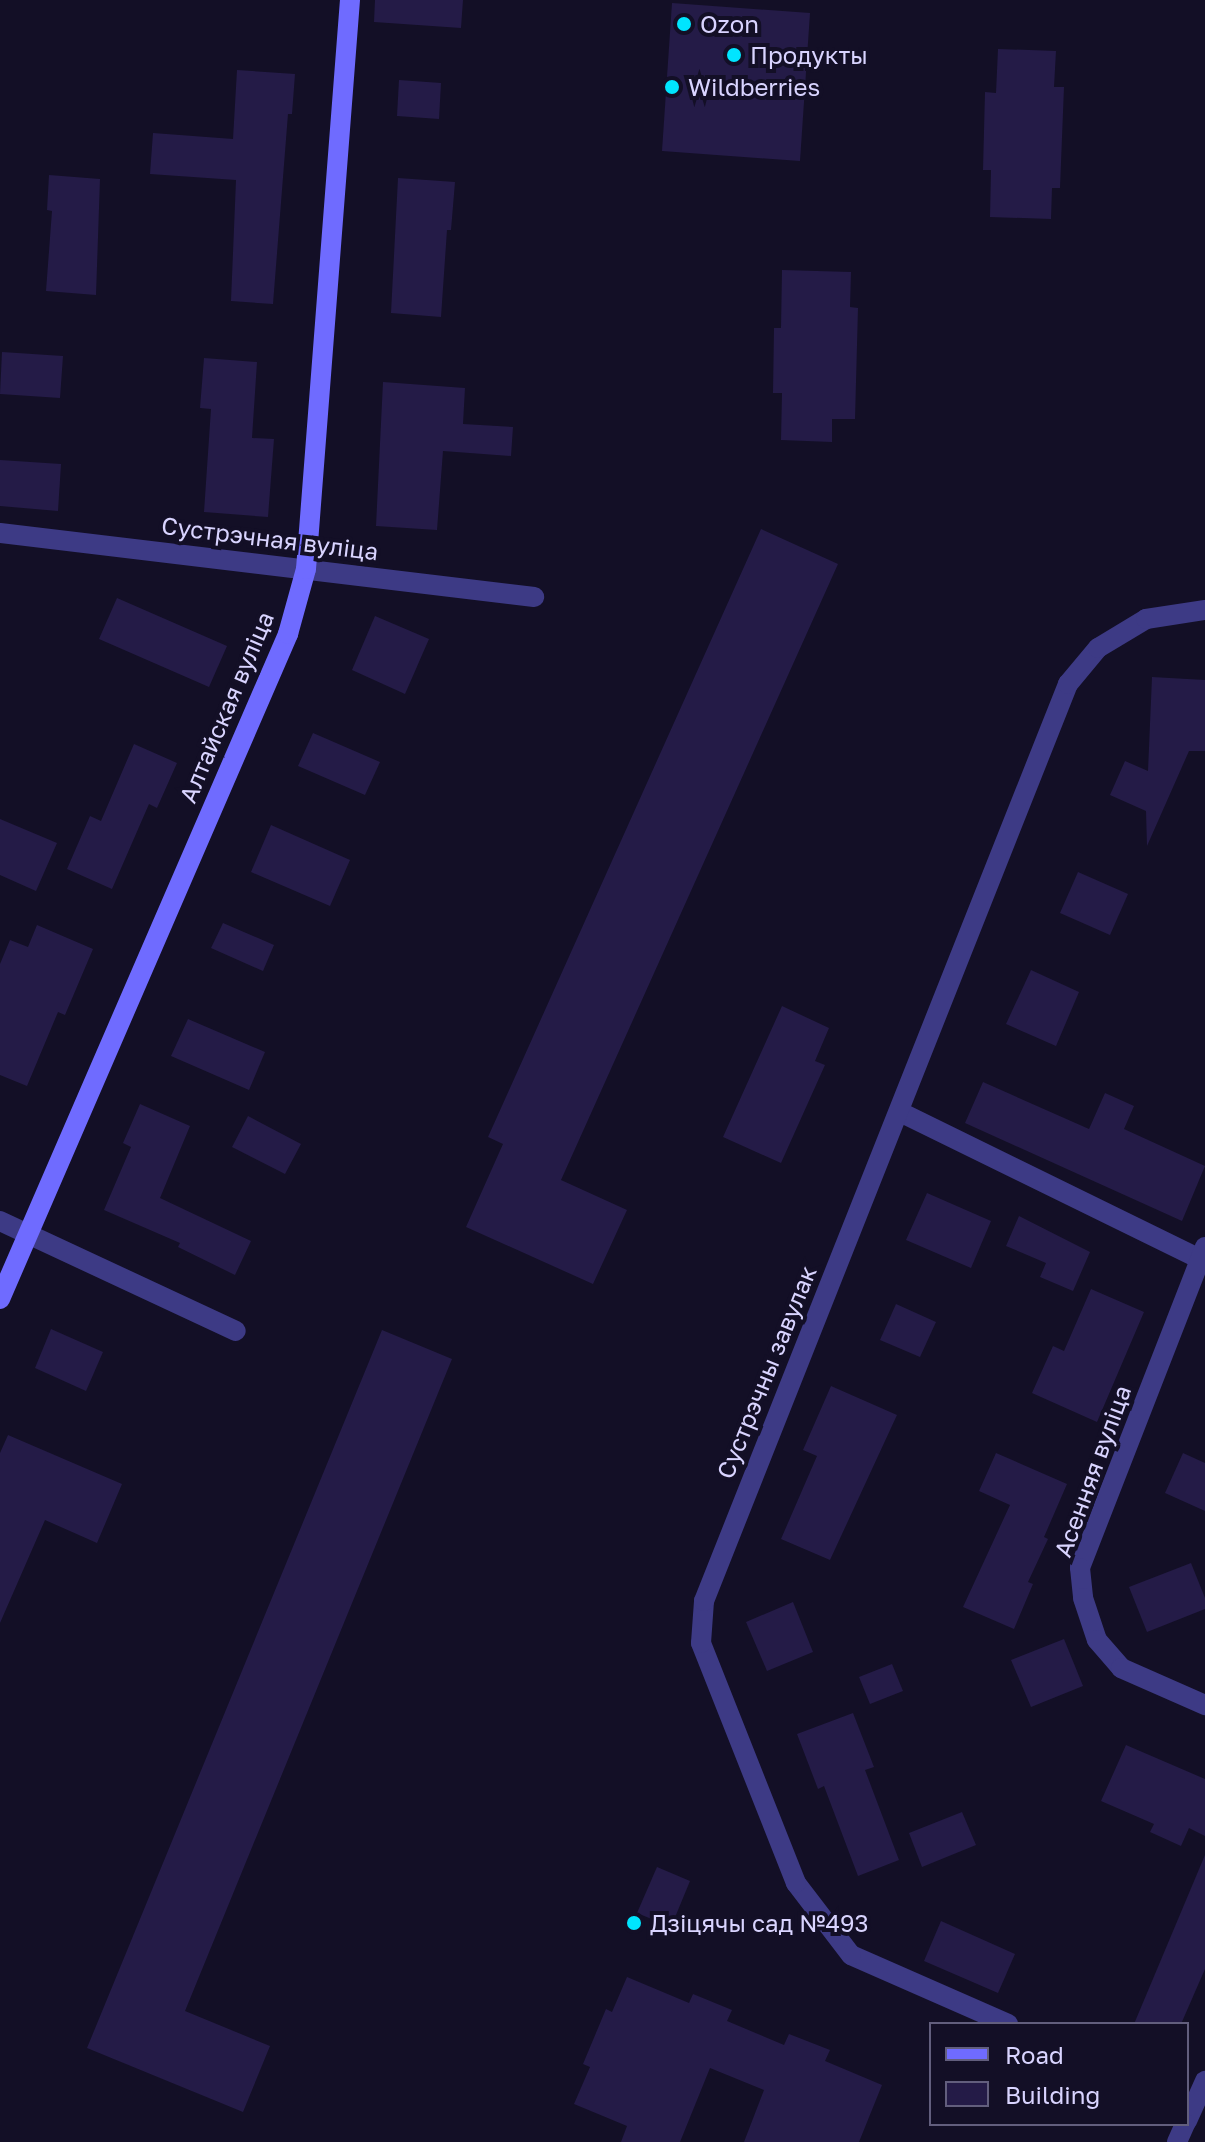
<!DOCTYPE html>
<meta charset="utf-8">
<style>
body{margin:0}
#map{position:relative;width:1205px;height:2142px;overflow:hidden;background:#130f26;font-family:"Golos Text",sans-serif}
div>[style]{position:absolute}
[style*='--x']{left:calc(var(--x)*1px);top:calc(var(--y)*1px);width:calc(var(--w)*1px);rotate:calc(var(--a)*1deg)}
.building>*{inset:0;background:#241b47}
.minor>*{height:20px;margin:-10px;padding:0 10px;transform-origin:10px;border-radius:10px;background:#3d3a85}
.tertiary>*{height:20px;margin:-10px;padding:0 10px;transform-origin:10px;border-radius:10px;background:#3d3a85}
.secondary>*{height:20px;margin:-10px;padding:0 10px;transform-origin:10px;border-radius:10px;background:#6f6bff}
.dots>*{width:22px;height:22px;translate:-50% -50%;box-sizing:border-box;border:4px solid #130f26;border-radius:50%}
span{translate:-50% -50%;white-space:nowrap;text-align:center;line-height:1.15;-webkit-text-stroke:8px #130f26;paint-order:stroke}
.poi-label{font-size:24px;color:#d9d4ff}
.left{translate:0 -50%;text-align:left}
.street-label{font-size:24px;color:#d9d4ff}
.legend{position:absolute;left:929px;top:2022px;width:260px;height:104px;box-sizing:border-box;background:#130f26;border:2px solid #625e7d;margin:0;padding:10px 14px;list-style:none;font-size:24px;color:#d9d4ff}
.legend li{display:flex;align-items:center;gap:16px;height:40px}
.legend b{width:40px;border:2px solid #625e7d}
</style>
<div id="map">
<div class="building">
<div style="clip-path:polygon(375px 0,463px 0,461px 28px,374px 22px)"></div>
<div style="clip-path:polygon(672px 3px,810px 13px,800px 161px,662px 151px)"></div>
<div style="clip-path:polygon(998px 49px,1056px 51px,1054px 87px,1064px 87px,1060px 188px,1052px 188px,1051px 219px,990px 217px,991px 170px,983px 170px,985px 92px,996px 93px)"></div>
<div style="clip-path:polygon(237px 70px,295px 74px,292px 114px,288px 114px,273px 304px,231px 301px,236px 180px,150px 174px,153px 133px,233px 139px)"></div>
<div style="clip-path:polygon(399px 80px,441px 83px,439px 119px,397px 116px)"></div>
<div style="clip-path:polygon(49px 175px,100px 179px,96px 295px,46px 291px,52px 211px,47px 210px)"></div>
<div style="clip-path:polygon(398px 178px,455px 182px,451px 230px,447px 230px,441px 317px,391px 313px)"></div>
<div style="clip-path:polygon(782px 270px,851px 272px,850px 307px,858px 308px,855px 419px,832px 419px,832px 442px,781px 440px,782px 393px,773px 393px,774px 328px,781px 328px)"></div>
<div style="clip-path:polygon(2px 352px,63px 356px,60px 398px,0 394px)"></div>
<div style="clip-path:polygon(204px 358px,257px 362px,252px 438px,274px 439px,268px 517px,204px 512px,211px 409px,200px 408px)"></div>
<div style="clip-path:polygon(383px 382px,465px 388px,463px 424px,513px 427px,511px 456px,443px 451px,437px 530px,376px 526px)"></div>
<div style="clip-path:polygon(0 460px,61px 464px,58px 511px,0 506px)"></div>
<div style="clip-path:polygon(761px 529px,838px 564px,561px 1180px,627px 1210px,593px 1284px,466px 1227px,503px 1144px,488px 1137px)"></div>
<div style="clip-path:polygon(117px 598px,227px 646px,209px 687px,99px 639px)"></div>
<div style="clip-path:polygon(375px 616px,429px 639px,405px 694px,352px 670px)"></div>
<div style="clip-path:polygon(1152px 677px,1205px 680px,1205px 751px,1189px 751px,1147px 846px,1146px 811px,1110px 795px,1125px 761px,1148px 771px)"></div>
<div style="clip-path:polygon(313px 733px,380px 762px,365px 795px,298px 766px)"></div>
<div style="clip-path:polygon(134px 744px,177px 763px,157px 808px,149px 804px,112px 889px,67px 869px,90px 816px,101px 821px)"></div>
<div style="clip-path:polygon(0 819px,57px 843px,36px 891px,0 875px)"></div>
<div style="clip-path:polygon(271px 825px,350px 860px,330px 906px,251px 872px)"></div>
<div style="clip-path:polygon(1078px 872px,1128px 894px,1110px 935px,1060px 913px)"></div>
<div style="clip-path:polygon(223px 923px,274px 945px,263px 971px,211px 948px)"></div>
<div style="clip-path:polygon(37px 925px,93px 949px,65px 1015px,58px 1012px,27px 1086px,0 1075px,0 964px,10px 940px,28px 947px)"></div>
<div style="clip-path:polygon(1031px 970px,1079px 992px,1056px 1046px,1006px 1024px)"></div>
<div style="clip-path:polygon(782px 1006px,829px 1028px,815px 1061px,825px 1065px,781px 1163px,723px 1137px)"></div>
<div style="clip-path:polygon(188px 1019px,265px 1052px,249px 1090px,171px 1056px)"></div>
<div style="clip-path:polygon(983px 1082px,1089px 1129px,1105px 1093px,1134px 1106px,1124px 1129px,1205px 1166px,1182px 1221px,965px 1123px)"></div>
<div style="clip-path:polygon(140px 1104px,190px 1126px,160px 1198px,251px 1241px,235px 1275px,178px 1247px,180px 1243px,104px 1210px,131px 1147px,123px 1143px)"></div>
<div style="clip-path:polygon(248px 1116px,301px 1144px,285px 1174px,232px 1147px)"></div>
<div style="clip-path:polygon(927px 1193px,991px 1221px,971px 1268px,906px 1240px)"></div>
<div style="clip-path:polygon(1019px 1216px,1090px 1252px,1073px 1291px,1040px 1277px,1046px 1263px,1006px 1246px)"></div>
<div style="clip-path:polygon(1091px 1289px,1144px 1312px,1097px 1422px,1032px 1393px,1053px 1346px,1064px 1351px)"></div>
<div style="clip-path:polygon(896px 1304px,936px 1322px,920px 1357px,880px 1340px)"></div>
<div style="clip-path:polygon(51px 1329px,103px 1352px,86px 1391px,35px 1368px)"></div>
<div style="clip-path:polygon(382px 1330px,452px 1359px,185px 2011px,270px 2046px,243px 2112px,87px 2048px)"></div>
<div style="clip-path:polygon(831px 1386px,897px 1415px,830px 1560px,781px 1539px,817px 1456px,803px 1450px)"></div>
<div style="clip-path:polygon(8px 1435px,122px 1484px,97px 1543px,45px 1520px,0 1623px,0 1453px)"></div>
<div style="clip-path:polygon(996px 1453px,1067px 1484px,1044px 1537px,1048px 1539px,1028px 1582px,1033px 1584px,1014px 1629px,963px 1607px,1010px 1505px,979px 1491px)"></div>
<div style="clip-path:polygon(1183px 1453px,1205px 1463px,1205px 1511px,1165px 1493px)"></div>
<div style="clip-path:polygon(1191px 1563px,1205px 1598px,1205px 1609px,1147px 1632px,1129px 1587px)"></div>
<div style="clip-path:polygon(793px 1602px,813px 1652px,767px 1671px,746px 1622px)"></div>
<div style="clip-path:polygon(1064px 1639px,1083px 1686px,1031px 1707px,1011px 1660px)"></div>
<div style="clip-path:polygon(892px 1664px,903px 1691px,870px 1704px,859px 1677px)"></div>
<div style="clip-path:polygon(853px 1713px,874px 1767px,865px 1770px,899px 1860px,858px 1876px,824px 1786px,818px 1789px,797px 1734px)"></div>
<div style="clip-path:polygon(1126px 1745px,1205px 1779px,1205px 1836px,1189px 1828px,1181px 1846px,1150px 1832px,1154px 1824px,1101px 1801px)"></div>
<div style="clip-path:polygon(962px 1812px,976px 1845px,922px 1867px,909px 1833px)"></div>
<div style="clip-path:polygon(1205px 1855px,1205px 1969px,1181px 2024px,1134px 2024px)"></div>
<div style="clip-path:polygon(657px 1867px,690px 1881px,671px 1927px,637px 1913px)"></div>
<div style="clip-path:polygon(941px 1921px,1015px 1954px,998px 1993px,924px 1961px)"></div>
<div style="clip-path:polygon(627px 1977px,689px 2003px,693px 1994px,732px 2010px,727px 2021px,784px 2045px,789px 2034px,830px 2050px,825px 2061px,882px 2085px,859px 2142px,744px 2142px,764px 2090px,710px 2068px,680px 2142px,621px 2142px,627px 2126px,574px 2104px,590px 2067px,583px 2064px,606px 2009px,612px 2012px)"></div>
</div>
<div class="minor">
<div style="--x:0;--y:533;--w:538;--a:6.83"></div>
<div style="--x:900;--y:1112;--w:334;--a:26.1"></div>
<div style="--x:0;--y:1221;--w:260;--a:25"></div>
<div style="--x:1205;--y:1247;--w:344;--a:111.3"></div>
<div style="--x:1080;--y:1568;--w:30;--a:84"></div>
<div style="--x:1083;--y:1598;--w:44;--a:71.6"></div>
<div style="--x:1097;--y:1640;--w:37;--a:49"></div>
<div style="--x:1121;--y:1668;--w:92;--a:23.8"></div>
<div style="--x:1008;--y:2024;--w:171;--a:-156.3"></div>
<div style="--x:851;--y:1955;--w:91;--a:-127.4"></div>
<div style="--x:796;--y:1883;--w:258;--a:-111.6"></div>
<div style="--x:701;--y:1643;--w:42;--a:-85.9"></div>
<div style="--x:704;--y:1601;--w:987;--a:-68.35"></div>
<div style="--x:1068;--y:684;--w:47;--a:-50.2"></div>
<div style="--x:1098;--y:648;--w:56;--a:-31.1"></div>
<div style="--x:1146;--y:619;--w:60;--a:-8.7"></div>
</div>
<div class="tertiary">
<div style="--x:1187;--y:2121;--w:44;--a:-65.8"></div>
<div style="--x:1177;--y:2142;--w:20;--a:-66"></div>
</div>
<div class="secondary">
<div style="--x:0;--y:1299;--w:725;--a:-66.58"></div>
<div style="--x:288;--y:634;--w:67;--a:-74.5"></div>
<div style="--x:306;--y:569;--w:571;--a:-85.58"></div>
</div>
<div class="dots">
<div style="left:684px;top:24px;background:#00e5ff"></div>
<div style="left:734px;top:55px;background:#00e5ff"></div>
<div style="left:672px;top:87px;background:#00e5ff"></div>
<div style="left:634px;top:1923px;background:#00e5ff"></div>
</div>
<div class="poi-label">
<span class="left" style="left:700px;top:24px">Ozon</span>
<span class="left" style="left:750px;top:55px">Продукты</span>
<span class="left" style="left:688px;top:87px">Wildberries</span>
<span class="left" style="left:650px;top:1923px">Дзіцячы сад №493</span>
</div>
<div class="street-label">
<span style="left:270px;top:538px;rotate:7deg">Сустрэчная вуліца</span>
<span style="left:226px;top:707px;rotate:-67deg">Алтайская вуліца</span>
<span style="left:766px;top:1372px;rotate:-68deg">Сустрэчны завулак</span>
<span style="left:1092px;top:1471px;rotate:-70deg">Асенняя вуліца</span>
</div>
<ul class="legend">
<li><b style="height:10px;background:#6f6bff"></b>Road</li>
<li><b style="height:22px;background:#241b47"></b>Building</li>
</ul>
</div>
